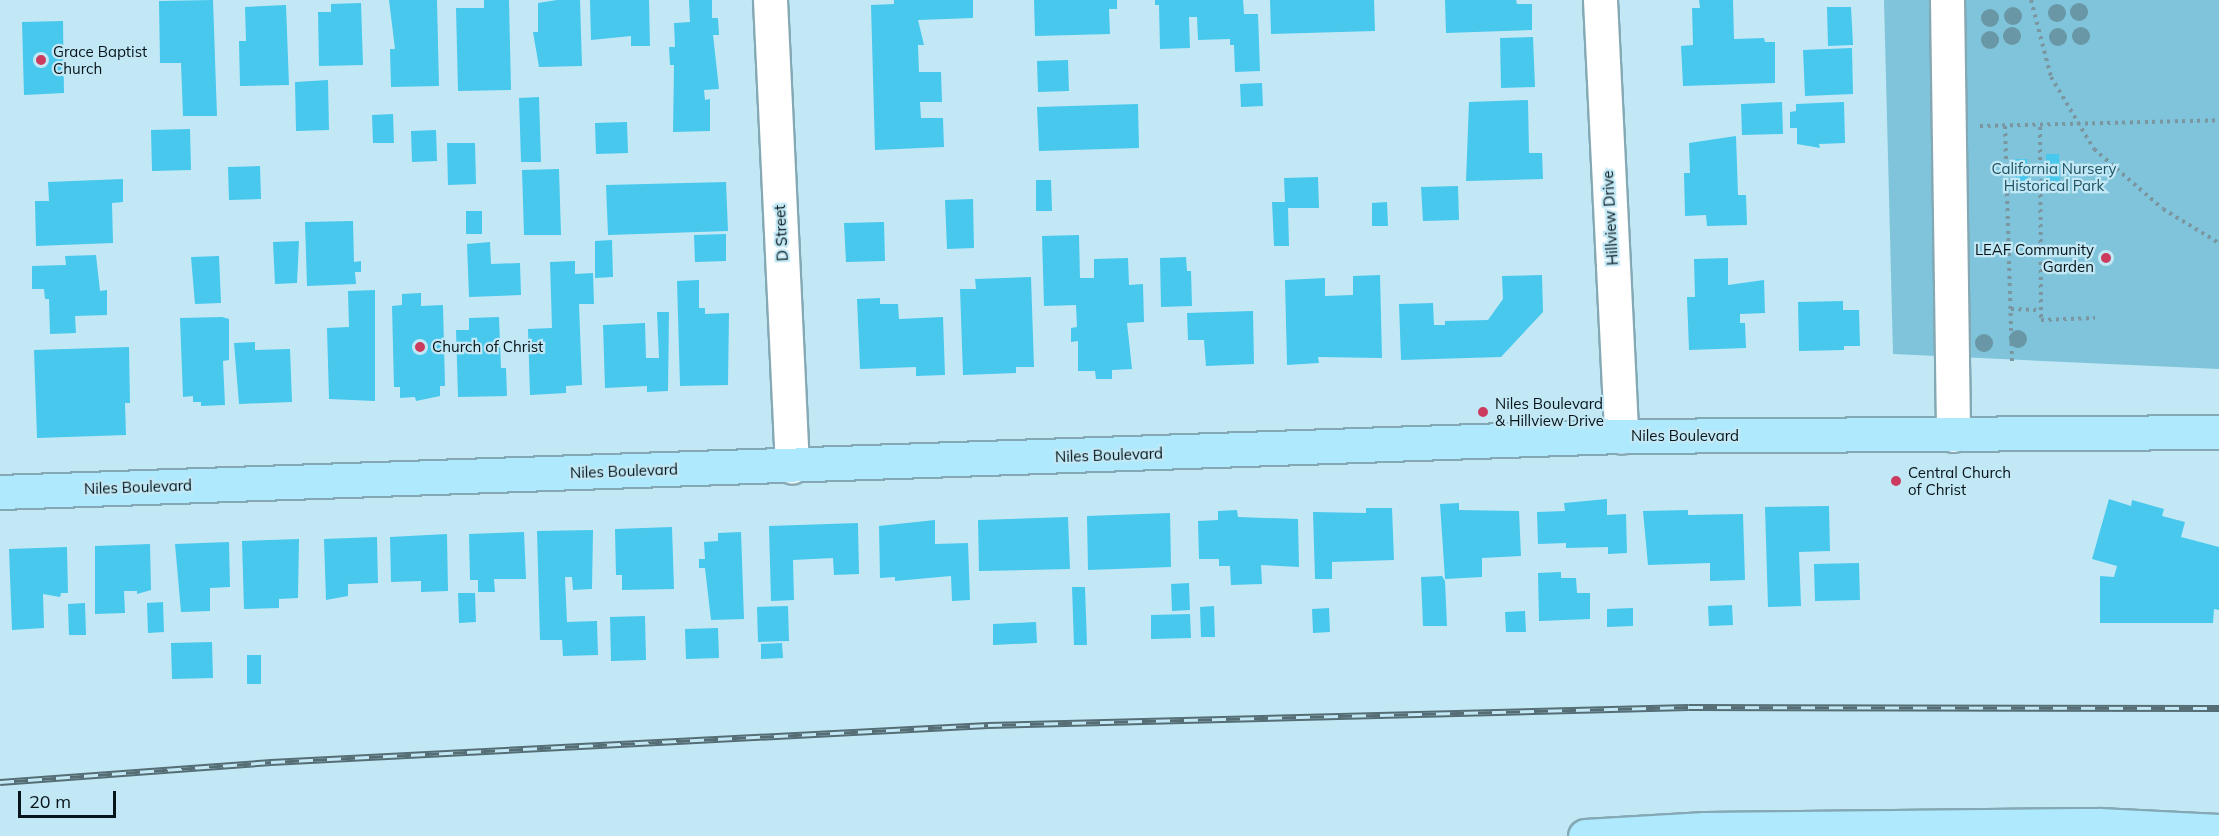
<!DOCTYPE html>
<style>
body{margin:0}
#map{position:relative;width:2219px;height:836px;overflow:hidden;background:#c2e8f5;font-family:Mulish,sans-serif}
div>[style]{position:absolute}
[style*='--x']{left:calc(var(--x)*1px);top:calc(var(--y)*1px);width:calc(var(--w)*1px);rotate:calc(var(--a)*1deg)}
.green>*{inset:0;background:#80c4db}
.building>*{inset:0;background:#48c8ed}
.path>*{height:4px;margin-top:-2px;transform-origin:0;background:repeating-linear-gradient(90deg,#7a96a0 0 3px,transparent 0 7.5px)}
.roads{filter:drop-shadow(2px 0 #84a8b4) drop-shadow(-2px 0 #84a8b4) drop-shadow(0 2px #84a8b4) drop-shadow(0 -2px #84a8b4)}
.minor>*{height:33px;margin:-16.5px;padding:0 16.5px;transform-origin:16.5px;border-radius:16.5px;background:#fff}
.major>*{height:33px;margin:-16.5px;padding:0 16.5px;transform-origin:16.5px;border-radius:16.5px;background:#aee9fd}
.rail>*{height:7px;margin-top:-3.5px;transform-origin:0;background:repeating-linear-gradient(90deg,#c2e8f5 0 14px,#556d75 0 28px);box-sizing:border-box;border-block:2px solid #556d75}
.trees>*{width:18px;height:18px;margin:-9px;border-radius:50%;background:#6997a5}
.dots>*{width:16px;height:16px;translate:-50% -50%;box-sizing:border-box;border:3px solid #c2e8f5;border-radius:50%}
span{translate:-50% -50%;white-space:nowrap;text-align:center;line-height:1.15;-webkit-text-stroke:4.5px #c2e8f5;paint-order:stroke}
.poi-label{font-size:15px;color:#071419}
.left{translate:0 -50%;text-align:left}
.right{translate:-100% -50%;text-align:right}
.park-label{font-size:15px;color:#205463}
.street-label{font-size:15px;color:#071419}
.scale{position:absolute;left:18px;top:791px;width:98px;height:27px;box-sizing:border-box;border:3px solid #071419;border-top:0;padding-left:8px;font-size:18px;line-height:21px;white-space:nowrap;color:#071419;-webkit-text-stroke:4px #c2e8f5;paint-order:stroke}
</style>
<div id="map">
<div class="green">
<div style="clip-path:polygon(1884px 0,2219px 0,2219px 369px,1893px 354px)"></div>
</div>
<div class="building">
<div style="clip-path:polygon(213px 0,217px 116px,183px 116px,181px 63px,160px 63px,159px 1px)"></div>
<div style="clip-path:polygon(389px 0,437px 0,439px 86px,391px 87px,390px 49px,395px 49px)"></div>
<div style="clip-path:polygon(484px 0,509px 0,511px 90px,458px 91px,456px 8px,484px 8px)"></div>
<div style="clip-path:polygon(557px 0,580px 0,582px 66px,539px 67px,533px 32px,538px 32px,538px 3px)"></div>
<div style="clip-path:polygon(590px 0,649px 0,650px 46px,631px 46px,631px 36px,591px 40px)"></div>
<div style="clip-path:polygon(689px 0,712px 0,712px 18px,718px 18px,719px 35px,713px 35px,719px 89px,704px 90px,705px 100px,710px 99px,710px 131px,673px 132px,674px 65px,670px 65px,669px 47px,675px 47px,674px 23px,690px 22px)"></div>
<div style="clip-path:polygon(894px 0,973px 0,973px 18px,918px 20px,924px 45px,918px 45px,919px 72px,941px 72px,942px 102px,920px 102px,921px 118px,943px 118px,944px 147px,875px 150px,871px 5px,894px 4px)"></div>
<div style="clip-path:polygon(1034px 0,1117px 0,1117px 9px,1109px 9px,1110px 34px,1035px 36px)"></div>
<div style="clip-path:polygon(1155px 0,1243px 0,1244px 14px,1258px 14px,1260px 71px,1235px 72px,1234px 45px,1230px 45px,1230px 39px,1198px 40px,1197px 17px,1189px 17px,1190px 48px,1160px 49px,1159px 5px,1155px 5px)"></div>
<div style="clip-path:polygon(1270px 0,1374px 0,1375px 31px,1271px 34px)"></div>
<div style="clip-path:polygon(1445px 0,1516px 0,1517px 4px,1532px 4px,1532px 30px,1446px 33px)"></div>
<div style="clip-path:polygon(1699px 0,1733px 0,1734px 39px,1764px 38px,1765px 42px,1775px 42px,1775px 83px,1683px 86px,1681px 46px,1693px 45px,1692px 8px,1700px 8px)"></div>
<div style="clip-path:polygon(361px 3px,363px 65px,319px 66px,318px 12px,331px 12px,331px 4px)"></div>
<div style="clip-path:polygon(286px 5px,289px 85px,240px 86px,239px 41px,246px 41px,245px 7px)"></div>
<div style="clip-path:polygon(1827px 7px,1851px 7px,1853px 45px,1828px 46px)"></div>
<div style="clip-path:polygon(63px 21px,64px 93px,24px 95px,22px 22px)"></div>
<div style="clip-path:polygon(1533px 37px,1535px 87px,1501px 88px,1500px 38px)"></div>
<div style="clip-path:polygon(1852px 48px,1853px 94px,1805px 96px,1803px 50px)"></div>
<div style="clip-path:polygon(1068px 60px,1069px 91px,1038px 92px,1037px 61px)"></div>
<div style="clip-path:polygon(328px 80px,329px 130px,296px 131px,295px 82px)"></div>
<div style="clip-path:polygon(1262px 83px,1263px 106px,1241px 107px,1240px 84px)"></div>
<div style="clip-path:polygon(539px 97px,541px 162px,521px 162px,519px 98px)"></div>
<div style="clip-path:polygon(1528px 100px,1529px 153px,1542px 153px,1543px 179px,1466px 181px,1469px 102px)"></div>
<div style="clip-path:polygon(1782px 102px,1783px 134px,1742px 135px,1741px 104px)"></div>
<div style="clip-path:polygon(1844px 102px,1845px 143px,1819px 144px,1820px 148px,1797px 144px,1797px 128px,1790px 128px,1790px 112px,1796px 111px,1796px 104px)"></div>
<div style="clip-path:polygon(1138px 104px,1139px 148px,1039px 151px,1037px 107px)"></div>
<div style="clip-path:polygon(393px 114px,394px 143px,373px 143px,372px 115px)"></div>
<div style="clip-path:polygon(627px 122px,628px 153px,596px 154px,595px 123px)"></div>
<div style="clip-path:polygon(190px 129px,191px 170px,152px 171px,151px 130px)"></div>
<div style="clip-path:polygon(436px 130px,437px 161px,412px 162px,411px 131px)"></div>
<div style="clip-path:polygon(1736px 136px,1738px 195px,1746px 195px,1747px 225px,1707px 226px,1706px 215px,1685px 216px,1684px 173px,1690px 173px,1689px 143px)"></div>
<div style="clip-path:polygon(447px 143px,475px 143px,476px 184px,448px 185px)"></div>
<div style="clip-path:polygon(2046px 154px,2059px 154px,2060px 186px,2046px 186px)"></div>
<div style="clip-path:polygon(2014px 159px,2027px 159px,2028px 190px,2014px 191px)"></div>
<div style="clip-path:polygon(260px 166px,261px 199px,229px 200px,228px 167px)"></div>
<div style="clip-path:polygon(559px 169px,561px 235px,524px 235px,522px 170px)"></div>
<div style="clip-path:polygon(1318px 177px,1319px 208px,1288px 208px,1289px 246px,1274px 246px,1272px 202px,1285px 202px,1284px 178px)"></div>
<div style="clip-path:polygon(123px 179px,123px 202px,112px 203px,113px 243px,36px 246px,35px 201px,49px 201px,48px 182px)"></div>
<div style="clip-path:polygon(1036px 180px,1051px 180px,1052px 211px,1036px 211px)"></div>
<div style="clip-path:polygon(726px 182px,728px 231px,608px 235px,606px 185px)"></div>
<div style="clip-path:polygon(1458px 186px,1459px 220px,1423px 221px,1421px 187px)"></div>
<div style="clip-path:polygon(973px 199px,974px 248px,947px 249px,945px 200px)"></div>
<div style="clip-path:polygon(1387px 202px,1388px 226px,1372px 226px,1372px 203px)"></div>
<div style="clip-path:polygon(466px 211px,482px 211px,482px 234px,466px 234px)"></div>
<div style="clip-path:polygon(353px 221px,354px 262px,361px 261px,361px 272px,355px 272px,356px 284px,307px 286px,305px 222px)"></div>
<div style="clip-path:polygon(884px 222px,885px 261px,846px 262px,844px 223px)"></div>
<div style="clip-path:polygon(726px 234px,726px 261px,695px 262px,694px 235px)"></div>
<div style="clip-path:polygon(1079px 235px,1080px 278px,1094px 278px,1094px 259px,1128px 258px,1129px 285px,1143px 284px,1144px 322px,1127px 323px,1132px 369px,1112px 370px,1112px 379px,1096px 379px,1095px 371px,1078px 371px,1078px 341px,1071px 342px,1071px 328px,1077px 327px,1076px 305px,1044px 306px,1042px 236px)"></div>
<div style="clip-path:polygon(612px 240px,613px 277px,595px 278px,595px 241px)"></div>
<div style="clip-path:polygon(299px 241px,297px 283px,275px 284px,273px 242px)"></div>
<div style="clip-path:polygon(490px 242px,491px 264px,520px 263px,521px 295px,469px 297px,467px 244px)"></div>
<div style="clip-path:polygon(96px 255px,100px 291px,107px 290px,107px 315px,75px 316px,76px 333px,50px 334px,49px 299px,45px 299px,44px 289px,32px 289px,32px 266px,66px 265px,65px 256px)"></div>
<div style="clip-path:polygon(219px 256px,221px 303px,195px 304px,191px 257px)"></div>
<div style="clip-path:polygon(1186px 257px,1187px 271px,1191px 271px,1192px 306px,1161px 307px,1160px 258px)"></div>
<div style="clip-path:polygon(1728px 258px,1728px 285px,1764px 280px,1765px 313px,1740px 314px,1740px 323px,1745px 323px,1746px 348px,1689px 350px,1687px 297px,1695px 297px,1694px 259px)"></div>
<div style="clip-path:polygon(575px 261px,575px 274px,593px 273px,594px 304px,579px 304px,582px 385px,566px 386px,566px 393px,530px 395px,528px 329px,552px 328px,550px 262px)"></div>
<div style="clip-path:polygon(1380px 275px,1382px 358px,1318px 357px,1319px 363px,1287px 365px,1285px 280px,1325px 278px,1325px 296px,1353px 295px,1353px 276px)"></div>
<div style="clip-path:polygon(1542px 275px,1543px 312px,1501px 357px,1401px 360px,1399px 304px,1433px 303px,1434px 325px,1445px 325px,1445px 321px,1488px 320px,1503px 299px,1502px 276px)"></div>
<div style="clip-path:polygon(1031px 277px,1034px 367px,1016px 367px,1016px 373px,963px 375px,960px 289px,976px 289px,975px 279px)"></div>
<div style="clip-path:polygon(699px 280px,699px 308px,705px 308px,705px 314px,729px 313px,728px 385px,680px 386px,677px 281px)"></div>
<div style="clip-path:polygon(375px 290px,375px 401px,329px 399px,327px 328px,349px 327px,348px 291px)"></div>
<div style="clip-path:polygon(421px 293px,421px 306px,443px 305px,445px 386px,440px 386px,440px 396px,416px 401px,415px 397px,400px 398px,400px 387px,394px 387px,392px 306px,402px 305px,402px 294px)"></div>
<div style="clip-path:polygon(880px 298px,880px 304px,898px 304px,899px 319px,943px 317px,945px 375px,916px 376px,916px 367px,860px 369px,857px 299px)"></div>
<div style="clip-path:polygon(1843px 301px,1843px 310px,1859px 310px,1860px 346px,1844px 346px,1844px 350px,1799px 351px,1798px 302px)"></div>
<div style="clip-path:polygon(1253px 311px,1254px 364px,1206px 366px,1204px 340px,1188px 340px,1187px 313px)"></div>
<div style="clip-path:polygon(657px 312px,669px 312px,668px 391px,647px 392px,647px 386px,605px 388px,603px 325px,645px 323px,646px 358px,659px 358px)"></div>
<div style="clip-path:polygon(222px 317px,229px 319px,229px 360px,223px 361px,225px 405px,201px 406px,201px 402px,193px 402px,193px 396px,183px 397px,180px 318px)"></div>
<div style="clip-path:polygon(499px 317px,501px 368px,506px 368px,507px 396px,458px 397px,456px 330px,469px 330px,469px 318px)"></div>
<div style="clip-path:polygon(255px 342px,255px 350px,290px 349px,292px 402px,239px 404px,234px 343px)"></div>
<div style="clip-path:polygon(129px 347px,130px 403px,125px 403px,126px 435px,37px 438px,34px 350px)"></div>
<div style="clip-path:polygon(1607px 499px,1607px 515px,1626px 514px,1627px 553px,1608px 554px,1608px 547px,1566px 548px,1566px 543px,1538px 544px,1537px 512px,1565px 511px,1564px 503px)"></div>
<div style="clip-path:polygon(2109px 499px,2131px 506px,2132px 500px,2164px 509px,2162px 516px,2185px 522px,2181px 537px,2219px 547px,2219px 610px,2214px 609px,2213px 623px,2100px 623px,2100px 576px,2114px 577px,2117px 566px,2092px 559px)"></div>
<div style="clip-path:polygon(1459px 503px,1459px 510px,1519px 511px,1521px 556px,1482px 558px,1482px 577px,1445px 579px,1440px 504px)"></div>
<div style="clip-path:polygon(1829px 506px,1830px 551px,1799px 552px,1801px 606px,1768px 607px,1765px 507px)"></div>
<div style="clip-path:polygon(1366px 508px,1392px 508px,1394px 560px,1332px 562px,1332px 579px,1315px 579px,1313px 512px,1366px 513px)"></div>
<div style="clip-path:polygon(1237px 510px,1238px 517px,1298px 519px,1299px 567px,1261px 565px,1262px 584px,1231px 585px,1230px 566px,1219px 566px,1219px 559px,1199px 559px,1198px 521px,1218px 520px,1218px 511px)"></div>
<div style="clip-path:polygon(1688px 510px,1688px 515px,1743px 514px,1745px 580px,1710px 581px,1710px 563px,1648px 565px,1643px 511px)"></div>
<div style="clip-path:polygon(1170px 513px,1171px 567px,1088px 570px,1087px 516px)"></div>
<div style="clip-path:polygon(1068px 517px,1070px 569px,979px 571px,978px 520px)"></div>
<div style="clip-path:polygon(935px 520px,935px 544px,968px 543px,970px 600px,952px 601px,951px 576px,895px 581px,895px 577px,880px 578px,879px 526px)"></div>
<div style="clip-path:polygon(858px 523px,859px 574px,834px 575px,833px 558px,793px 560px,794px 600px,771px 601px,769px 526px)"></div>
<div style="clip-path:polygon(672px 527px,674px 589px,622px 590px,622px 575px,616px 575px,615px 529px)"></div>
<div style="clip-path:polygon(593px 530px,592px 589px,573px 590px,572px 577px,565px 577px,567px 622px,597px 621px,598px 655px,563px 656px,562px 640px,540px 640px,537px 531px)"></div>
<div style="clip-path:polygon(524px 532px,526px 579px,494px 579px,495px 592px,478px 592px,478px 580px,470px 580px,469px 534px)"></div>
<div style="clip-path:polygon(741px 532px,744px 619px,711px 620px,705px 568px,699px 568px,699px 559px,705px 559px,704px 542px,718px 541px,718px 533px)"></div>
<div style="clip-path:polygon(447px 534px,448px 591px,421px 592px,421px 581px,391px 582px,390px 537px)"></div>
<div style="clip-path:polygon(377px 537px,378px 583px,348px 584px,348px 596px,326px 600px,324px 539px)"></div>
<div style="clip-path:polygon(299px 539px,298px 598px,279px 599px,279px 608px,244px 609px,242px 541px)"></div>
<div style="clip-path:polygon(229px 542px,230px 587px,210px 588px,210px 611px,181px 612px,175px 544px)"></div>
<div style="clip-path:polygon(150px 544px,151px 590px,137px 594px,137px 591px,124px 591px,125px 613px,95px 614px,95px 546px)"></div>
<div style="clip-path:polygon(67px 547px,68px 593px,61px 593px,60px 597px,43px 594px,44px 628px,12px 630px,9px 549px)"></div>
<div style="clip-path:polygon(1859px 563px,1860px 600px,1815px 601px,1814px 564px)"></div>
<div style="clip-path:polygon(1561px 572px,1561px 578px,1576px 578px,1577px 593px,1590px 593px,1590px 619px,1539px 621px,1538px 573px)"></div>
<div style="clip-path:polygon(1442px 576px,1445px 581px,1447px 626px,1423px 626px,1421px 577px)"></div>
<div style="clip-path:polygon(1189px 583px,1190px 610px,1172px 611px,1171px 584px)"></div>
<div style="clip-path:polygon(1072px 587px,1085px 587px,1087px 645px,1074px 645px)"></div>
<div style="clip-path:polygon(458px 593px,475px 593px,476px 622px,459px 623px)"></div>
<div style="clip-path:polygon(163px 602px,164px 632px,148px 633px,147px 603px)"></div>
<div style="clip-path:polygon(85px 603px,86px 635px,69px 635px,68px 604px)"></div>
<div style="clip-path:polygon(1732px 605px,1733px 625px,1709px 626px,1708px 606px)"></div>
<div style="clip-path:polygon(788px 606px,789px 641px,758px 642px,757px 607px)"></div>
<div style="clip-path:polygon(1214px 606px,1215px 637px,1201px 637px,1200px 607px)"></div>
<div style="clip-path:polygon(1329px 608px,1330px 632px,1313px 633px,1312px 609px)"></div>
<div style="clip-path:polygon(1633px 608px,1633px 626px,1607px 627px,1607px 609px)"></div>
<div style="clip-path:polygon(1525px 611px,1526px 632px,1506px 632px,1505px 612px)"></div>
<div style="clip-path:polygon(1190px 614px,1191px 638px,1151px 639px,1151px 615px)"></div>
<div style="clip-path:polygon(645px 616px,646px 660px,611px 661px,610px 617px)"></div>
<div style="clip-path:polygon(1036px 622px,1037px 643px,993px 645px,993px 624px)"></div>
<div style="clip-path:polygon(718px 628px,719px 658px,686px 659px,685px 629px)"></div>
<div style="clip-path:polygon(212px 642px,213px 678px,172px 679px,171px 643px)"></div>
<div style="clip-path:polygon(782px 643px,783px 658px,761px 659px,761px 644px)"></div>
<div style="clip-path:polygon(247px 655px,261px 655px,261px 684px,247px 684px)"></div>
</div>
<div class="path">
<div style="--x:2031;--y:0;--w:80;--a:75.4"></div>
<div style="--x:2051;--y:77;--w:84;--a:59.2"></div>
<div style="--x:2094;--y:149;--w:91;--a:41"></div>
<div style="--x:2163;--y:209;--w:66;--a:31.3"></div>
<div style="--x:1980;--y:126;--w:239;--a:-1.4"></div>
<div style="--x:2005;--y:126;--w:239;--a:88.3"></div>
<div style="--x:2040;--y:127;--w:193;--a:89.7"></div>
<div style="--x:2041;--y:320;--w:54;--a:-2.1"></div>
<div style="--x:2011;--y:309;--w:30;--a:2"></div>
</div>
<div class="roads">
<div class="minor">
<div style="--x:770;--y:0;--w:467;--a:87.3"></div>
<div style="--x:1600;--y:0;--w:437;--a:87.2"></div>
<div style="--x:1947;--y:0;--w:435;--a:89.2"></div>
</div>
<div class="major">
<div style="--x:0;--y:492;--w:1622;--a:-1.98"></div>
<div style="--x:1621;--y:436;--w:598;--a:-0.38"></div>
<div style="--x:1585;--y:836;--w:120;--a:-3.3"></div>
<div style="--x:1705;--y:829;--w:394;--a:-0.6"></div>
<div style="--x:2099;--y:825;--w:120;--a:2.9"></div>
</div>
</div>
<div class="rail">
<div style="--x:0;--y:782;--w:272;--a:-4.2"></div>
<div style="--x:271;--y:762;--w:718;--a:-2.95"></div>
<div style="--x:988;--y:725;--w:701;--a:-1.47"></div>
<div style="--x:1689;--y:707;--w:530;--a:0.11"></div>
</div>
<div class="trees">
<div style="left:2079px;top:12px"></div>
<div style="left:2057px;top:13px"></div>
<div style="left:2013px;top:16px"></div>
<div style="left:1990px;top:18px"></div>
<div style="left:2012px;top:36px"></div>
<div style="left:2081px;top:36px"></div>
<div style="left:2058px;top:37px"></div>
<div style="left:1990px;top:40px"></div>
<div style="left:2018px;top:339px"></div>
<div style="left:1984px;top:343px"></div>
</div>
<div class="dots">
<div style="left:41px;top:60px;background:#cb3b5d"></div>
<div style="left:2106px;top:258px;background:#cb3b5d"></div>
<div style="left:420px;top:347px;background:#cb3b5d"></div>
<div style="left:1483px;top:412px;background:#cb3b5d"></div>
<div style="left:1896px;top:481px;background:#cb3b5d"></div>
</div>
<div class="poi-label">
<span class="left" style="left:53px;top:60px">Grace Baptist<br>Church</span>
<span class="right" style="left:2094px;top:258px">LEAF Community<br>Garden</span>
<span class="left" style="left:432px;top:347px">Church of Christ</span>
<span class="left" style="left:1495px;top:412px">Niles Boulevard<br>&amp; Hillview Drive</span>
<span class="left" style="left:1908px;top:481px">Central Church<br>of Christ</span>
</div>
<div class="park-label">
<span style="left:2054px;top:177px">California Nursery<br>Historical Park</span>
</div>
<div class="street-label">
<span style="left:1610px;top:218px;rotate:-93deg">Hillview Drive</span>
<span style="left:781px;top:233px;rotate:-93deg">D Street</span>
<span style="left:1685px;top:436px">Niles Boulevard</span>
<span style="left:1109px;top:455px;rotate:-2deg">Niles Boulevard</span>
<span style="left:624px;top:471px;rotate:-2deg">Niles Boulevard</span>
<span style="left:138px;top:487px;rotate:-2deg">Niles Boulevard</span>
</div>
<div class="scale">20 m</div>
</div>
